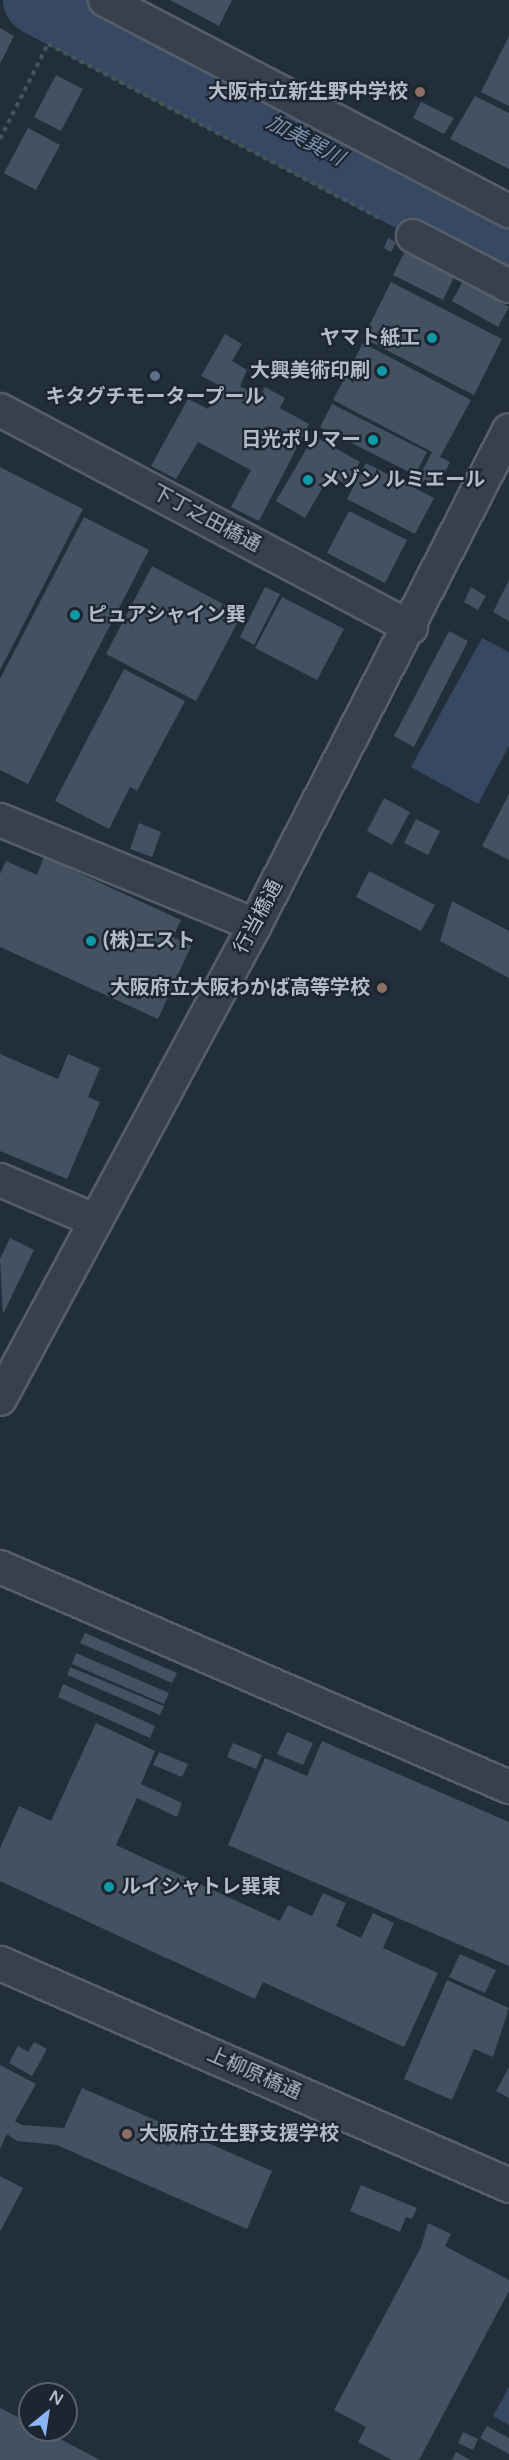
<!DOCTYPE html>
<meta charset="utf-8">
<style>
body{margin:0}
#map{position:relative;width:509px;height:2460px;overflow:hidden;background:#232e3b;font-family:"Varela Round","Noto Sans JP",sans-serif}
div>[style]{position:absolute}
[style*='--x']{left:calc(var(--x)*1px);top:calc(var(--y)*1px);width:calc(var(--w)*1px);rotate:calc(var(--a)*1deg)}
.water>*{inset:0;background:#374962}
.river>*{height:70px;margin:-35px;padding:0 35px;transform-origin:35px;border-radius:35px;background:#374962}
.building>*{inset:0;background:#445160}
.path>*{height:4px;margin-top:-2px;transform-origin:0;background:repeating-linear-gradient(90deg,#435759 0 4.5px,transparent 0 9px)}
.roads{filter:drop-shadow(2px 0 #555e69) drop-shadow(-2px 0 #555e69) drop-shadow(0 2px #555e69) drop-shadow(0 -2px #555e69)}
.minor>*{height:32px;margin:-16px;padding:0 16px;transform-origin:16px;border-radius:16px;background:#37404b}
.tertiary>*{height:33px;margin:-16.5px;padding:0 16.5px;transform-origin:16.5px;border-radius:16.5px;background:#37404b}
.dots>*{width:16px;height:16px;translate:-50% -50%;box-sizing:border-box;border:3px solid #1c2530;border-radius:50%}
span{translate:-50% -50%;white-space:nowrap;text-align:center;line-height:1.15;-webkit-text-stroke:4.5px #1c2530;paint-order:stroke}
.poi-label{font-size:20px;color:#b2bbc7;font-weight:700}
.right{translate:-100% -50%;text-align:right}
.left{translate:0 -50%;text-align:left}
.street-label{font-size:20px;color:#b2bbc7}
.water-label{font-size:21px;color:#7b91ae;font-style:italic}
.north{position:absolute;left:18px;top:2382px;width:60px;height:60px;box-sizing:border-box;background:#1c2530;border:2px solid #58616c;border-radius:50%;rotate:30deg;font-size:16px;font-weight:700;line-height:24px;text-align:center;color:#b2bbc7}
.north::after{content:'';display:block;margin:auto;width:21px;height:27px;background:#89b4f5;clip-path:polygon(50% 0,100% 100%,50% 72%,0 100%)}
</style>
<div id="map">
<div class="water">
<div style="clip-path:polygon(482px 638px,509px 652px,509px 746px,478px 804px,411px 767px)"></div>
<div style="clip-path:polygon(509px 2387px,509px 2425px,493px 2416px)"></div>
</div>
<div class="river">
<div style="--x:38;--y:0;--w:532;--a:27.77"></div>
</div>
<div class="building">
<div style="clip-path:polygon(170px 0,232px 0,219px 26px)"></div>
<div style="clip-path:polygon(0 28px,14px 36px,0 64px)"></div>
<div style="clip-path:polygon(509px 36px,509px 106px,481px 92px)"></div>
<div style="clip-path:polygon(56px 75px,83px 89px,61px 131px,34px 117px)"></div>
<div style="clip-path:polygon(475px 96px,509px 113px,509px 169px,450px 139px)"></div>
<div style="clip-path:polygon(421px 102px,454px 118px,444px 134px,413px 118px)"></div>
<div style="clip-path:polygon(28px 128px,60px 145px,36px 190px,4px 173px)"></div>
<div style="clip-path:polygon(388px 238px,396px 242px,391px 252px,384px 248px)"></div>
<div style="clip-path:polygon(407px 247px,456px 273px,443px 300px,393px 275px)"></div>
<div style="clip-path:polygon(463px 281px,509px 307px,498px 327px,452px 301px)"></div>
<div style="clip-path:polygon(391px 282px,502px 339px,474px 395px,363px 338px)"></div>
<div style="clip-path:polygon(225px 334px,242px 344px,232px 361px,247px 370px,240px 386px,259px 397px,265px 387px,285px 398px,280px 408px,309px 424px,259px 521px,231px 507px,251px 470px,198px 442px,176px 479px,151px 466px,188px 399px,208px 409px,221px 386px,201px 376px)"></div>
<div style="clip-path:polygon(363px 343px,471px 400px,440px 457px,450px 462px,437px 488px,418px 479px,432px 452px,333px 400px)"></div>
<div style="clip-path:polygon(332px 404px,427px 452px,415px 475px,320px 427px)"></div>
<div style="clip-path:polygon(314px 436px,360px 462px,347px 485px,330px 475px,305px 518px,276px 501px)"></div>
<div style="clip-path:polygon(366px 463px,434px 498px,415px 534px,347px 499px)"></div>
<div style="clip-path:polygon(0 467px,83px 509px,0 670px)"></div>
<div style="clip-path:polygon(349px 511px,407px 540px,385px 583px,327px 553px)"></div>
<div style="clip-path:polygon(84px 517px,149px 550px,28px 784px,0 770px,0 679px)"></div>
<div style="clip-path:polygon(152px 566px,242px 614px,196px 701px,106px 654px)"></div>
<div style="clip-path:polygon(509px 580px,509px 621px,493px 612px)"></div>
<div style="clip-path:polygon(265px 587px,280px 594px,254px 645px,240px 637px)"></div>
<div style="clip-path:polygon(471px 587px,486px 596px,478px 610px,464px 602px)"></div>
<div style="clip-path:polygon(282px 597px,344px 629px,317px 680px,255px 648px)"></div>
<div style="clip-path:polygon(449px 631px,468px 641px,414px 747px,394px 736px)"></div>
<div style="clip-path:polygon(124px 669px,185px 701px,137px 791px,130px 787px,109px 829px,55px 801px)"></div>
<div style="clip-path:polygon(509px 794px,509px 860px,482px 846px)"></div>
<div style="clip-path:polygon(384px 798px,410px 812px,392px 845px,367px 831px)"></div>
<div style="clip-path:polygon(416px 819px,440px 831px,428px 855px,404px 843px)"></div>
<div style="clip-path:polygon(139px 823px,161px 832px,152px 857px,130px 849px)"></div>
<div style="clip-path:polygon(44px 857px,181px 920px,173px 937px,191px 946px,158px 1019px,0 947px,0 874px,6px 861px,37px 875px)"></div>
<div style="clip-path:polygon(369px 871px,435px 905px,421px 931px,356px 897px)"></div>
<div style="clip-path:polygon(452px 901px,509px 931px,509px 978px,440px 941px)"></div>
<div style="clip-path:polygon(0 1054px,58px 1079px,68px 1054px,100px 1068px,88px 1097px,100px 1102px,67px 1179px,0 1151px)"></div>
<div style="clip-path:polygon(10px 1238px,34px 1250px,3px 1314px,0 1259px)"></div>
<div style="clip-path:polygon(85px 1633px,177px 1673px,172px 1683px,80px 1643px)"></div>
<div style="clip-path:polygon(76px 1653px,169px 1693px,164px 1704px,72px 1664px)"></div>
<div style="clip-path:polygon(70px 1667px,164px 1706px,160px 1715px,67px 1675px)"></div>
<div style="clip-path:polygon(63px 1684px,155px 1726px,150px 1738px,58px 1697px)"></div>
<div style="clip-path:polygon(96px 1723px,155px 1751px,141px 1784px,182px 1803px,177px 1817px,137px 1798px,116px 1845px,280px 1921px,288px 1905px,312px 1916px,323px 1893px,346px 1903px,336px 1926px,361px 1938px,373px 1913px,394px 1923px,383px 1948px,438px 1973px,404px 2047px,263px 1982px,255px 1999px,0 1881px,0 1848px,19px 1806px,51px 1821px)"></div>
<div style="clip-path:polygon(287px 1732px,313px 1743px,303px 1765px,277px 1754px)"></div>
<div style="clip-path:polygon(322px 1741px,509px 1822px,509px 1966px,228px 1845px,265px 1758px,307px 1776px)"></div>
<div style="clip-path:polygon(233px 1743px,262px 1755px,256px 1769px,227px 1757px)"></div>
<div style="clip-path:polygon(159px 1752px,188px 1764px,182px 1777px,153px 1765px)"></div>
<div style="clip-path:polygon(460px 1954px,496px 1970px,485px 1993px,449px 1977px)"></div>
<div style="clip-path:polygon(447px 1980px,509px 2008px,493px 2057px,474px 2049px,452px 2100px,404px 2079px)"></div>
<div style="clip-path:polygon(34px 2042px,47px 2049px,32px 2076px,9px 2063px,18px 2046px,28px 2052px)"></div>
<div style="clip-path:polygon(0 2065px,36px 2084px,15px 2121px,22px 2125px,64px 2128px,82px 2088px,272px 2171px,247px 2229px,57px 2145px,17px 2141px,7px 2134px,0 2149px)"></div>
<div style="clip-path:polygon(509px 2067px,509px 2098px,496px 2091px)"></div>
<div style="clip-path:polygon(0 2176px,23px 2188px,0 2232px)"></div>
<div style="clip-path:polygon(361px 2185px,417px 2208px,412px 2219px,406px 2217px,400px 2232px,350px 2211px)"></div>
<div style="clip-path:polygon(428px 2223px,451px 2234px,445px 2246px,509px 2280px,509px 2291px,419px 2460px,392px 2460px,358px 2442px,366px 2427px,334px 2410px,421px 2247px)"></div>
<div style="clip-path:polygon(0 2408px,30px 2423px,30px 2430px,43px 2430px,100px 2460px,0 2460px)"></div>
<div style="clip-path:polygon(487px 2426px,509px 2438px,509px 2454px,480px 2438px)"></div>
<div style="clip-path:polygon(463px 2432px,478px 2439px,473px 2450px,458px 2443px)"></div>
<div style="clip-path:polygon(456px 2452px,470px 2460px,452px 2460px)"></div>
</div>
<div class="path">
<div style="--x:0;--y:139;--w:106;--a:-63.2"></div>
<div style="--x:48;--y:44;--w:378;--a:27.7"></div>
</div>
<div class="roads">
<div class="minor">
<div style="--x:105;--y:0;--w:456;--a:27.6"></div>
<div style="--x:413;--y:236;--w:108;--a:27.5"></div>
<div style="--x:0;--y:410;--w:465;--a:27.9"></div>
<div style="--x:0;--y:820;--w:276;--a:22.4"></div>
<div style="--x:0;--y:1180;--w:104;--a:23.1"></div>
<div style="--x:0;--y:1399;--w:538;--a:-61.72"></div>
<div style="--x:255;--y:925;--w:556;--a:-62.84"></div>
<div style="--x:0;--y:1567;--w:555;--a:23.37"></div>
</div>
<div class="tertiary">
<div style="--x:0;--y:1963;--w:555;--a:23.56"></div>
</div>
</div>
<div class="dots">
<div style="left:420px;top:92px;background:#8d6e63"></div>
<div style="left:432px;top:338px;background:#0f9aa8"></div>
<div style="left:382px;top:371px;background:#0f9aa8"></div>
<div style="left:155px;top:376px;background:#5c6f8a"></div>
<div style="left:373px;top:440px;background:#0f9aa8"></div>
<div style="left:308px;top:480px;background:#0f9aa8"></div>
<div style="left:75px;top:615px;background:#0f9aa8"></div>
<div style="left:91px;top:941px;background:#0f9aa8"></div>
<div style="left:382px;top:988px;background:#8d6e63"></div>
<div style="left:109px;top:1887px;background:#0f9aa8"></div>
<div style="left:127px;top:2134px;background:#8d6e63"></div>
</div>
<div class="poi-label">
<span class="right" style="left:408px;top:92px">大阪市立新生野中学校</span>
<span class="right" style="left:420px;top:338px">ヤマト紙工</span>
<span class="right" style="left:370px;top:371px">大興美術印刷</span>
<span style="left:155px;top:397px">キタグチモータープール</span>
<span class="right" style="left:361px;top:440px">日光ポリマー</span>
<span class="left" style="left:320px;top:480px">メゾン ルミエール</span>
<span class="left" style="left:87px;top:615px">ピュアシャイン巽</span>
<span class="left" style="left:103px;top:941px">(株)エスト</span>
<span class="right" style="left:370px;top:988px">大阪府立大阪わかば高等学校</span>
<span class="left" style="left:121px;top:1887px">ルイシャトレ巽東</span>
<span class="left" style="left:139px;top:2134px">大阪府立生野支援学校</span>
</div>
<div class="street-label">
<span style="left:206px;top:519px;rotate:28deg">下丁之田橋通</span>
<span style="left:259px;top:917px;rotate:-62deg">行当橋通</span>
<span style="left:254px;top:2074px;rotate:24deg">上柳原橋通</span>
</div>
<div class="water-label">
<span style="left:305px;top:141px;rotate:28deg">加美巽川</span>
</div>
<div class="north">N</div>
</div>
